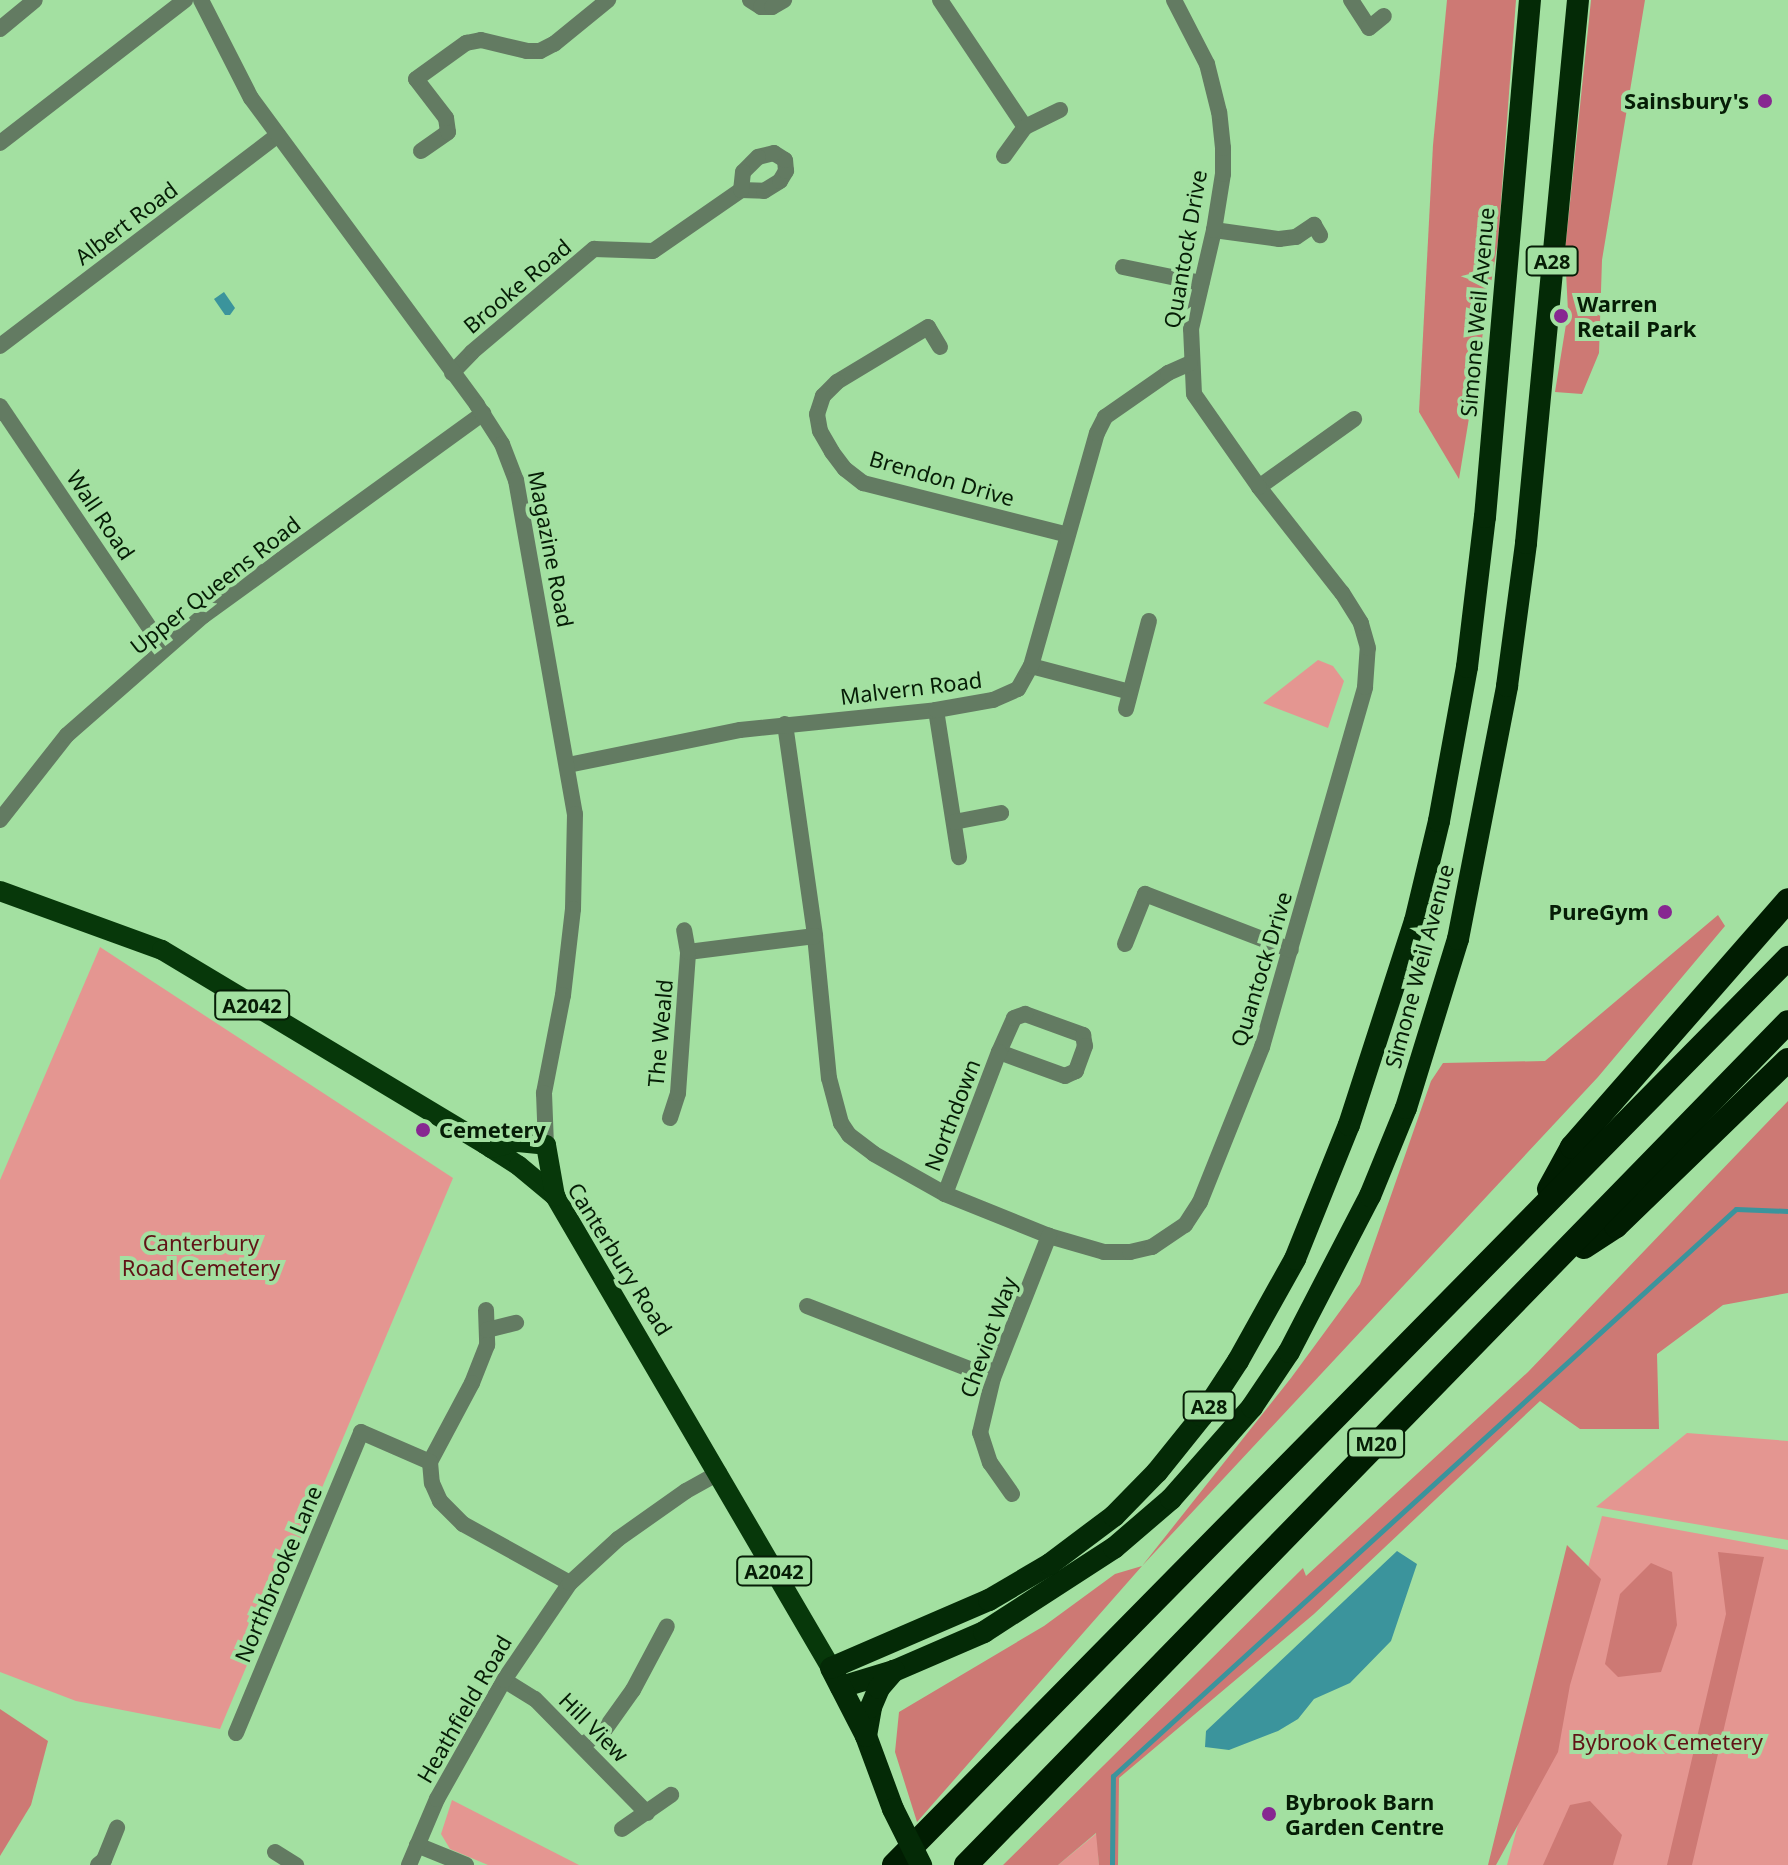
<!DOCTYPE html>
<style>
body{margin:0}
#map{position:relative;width:1788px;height:1865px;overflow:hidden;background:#a3e0a1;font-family:"Noto Sans",sans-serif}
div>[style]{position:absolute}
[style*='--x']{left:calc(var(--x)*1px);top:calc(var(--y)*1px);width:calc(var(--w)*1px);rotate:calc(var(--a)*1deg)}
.green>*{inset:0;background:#e49691}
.forest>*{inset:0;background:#cd7974}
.water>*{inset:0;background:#3b949c}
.stream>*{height:5px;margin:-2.5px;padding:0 2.5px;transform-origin:2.5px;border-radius:2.5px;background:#3b949c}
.minor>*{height:16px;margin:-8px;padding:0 8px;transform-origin:8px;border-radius:8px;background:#637b62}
.tertiary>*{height:16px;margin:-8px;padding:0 8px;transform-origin:8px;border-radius:8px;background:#637b62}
.primary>*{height:20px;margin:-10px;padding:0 10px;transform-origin:10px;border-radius:10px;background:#07380a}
.trunk>*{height:22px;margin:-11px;padding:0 11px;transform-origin:11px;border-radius:11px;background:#042a06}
.motorway>*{height:24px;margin:-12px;padding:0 12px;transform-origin:12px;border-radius:12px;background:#011d02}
.trunk-bridge>*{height:22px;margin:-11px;padding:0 11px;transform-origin:11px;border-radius:11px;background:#042a06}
.dots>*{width:22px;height:22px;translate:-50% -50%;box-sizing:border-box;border:4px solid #a3e0a1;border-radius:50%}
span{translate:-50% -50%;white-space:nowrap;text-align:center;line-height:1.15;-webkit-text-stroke:8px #a3e0a1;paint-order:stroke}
.shield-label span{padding:2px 6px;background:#a3e0a1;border:2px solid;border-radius:6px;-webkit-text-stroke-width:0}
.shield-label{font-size:20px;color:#061d06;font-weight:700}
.poi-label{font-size:22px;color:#061d06;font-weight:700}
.right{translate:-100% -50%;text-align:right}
.left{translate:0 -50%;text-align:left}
.street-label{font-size:22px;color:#061d06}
.park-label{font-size:22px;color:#601316}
</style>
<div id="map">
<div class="green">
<div style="clip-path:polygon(1318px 660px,1333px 666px,1344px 681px,1328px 728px,1263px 703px)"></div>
<div style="clip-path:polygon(100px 947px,453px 1178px,220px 1729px,76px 1701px,0 1672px,0 1180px)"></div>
<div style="clip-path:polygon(1687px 1433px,1788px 1441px,1788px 1540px,1596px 1507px)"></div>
<div style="clip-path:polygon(1602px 1516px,1788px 1550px,1788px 1865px,1507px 1865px)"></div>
<div style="clip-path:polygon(452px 1800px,579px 1865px,488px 1865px,450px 1849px,441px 1834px)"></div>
<div style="clip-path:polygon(1097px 1833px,1099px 1865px,1058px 1865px)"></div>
</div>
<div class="forest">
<div style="clip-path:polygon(1447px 0,1516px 0,1498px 241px,1459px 479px,1419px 412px,1433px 145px)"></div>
<div style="clip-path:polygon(1591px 0,1645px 0,1602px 260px,1599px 353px,1582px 394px,1555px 392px,1568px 312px,1565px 251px)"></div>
<div style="clip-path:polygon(1718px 915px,1725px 926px,1598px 1077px,1142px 1566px,917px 1822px,895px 1752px,899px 1712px,1044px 1626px,1115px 1574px,1142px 1566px,1291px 1378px,1360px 1284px,1431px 1081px,1443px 1063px,1545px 1061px)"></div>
<div style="clip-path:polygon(1788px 1101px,1788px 1293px,1723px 1305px,1657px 1354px,1659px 1429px,1580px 1429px,1540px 1401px,1314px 1614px,1119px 1778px,1118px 1865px,1099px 1865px,1096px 1833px,1058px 1865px,1003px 1865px,1303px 1568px,1306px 1576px,1528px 1372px)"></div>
<div style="clip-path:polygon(1567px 1545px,1601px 1579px,1570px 1685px,1558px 1752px,1496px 1865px,1488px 1865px)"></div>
<div style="clip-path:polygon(1718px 1552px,1764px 1557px,1692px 1865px,1667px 1865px,1726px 1614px)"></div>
<div style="clip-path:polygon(1651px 1563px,1672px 1572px,1677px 1625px,1661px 1672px,1618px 1677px,1605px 1664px,1620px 1594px)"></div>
<div style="clip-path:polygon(0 1709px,48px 1741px,31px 1805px,0 1856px)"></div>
<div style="clip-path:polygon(1590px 1801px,1622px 1835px,1613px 1865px,1543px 1865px,1570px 1805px)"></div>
</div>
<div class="water">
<div style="clip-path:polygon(224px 292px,235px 308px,230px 315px,225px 315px,214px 299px)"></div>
<div style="clip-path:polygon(1397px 1551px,1417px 1564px,1391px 1641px,1350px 1683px,1314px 1699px,1298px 1719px,1278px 1731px,1229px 1750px,1205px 1747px,1206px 1731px)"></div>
</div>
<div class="stream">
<div style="--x:1112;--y:1865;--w:89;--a:-89.4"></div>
<div style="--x:1113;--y:1776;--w:842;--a:-42.31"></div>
<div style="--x:1736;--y:1209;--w:52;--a:2.2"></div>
</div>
<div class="minor">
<div style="--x:750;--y:0;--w:13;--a:32"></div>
<div style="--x:761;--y:7;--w:11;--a:0"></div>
<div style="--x:772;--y:7;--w:14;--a:-30"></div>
<div style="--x:940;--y:0;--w:153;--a:56.2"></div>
<div style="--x:1351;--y:0;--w:33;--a:57"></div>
<div style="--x:1369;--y:28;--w:19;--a:-39"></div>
<div style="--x:0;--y:29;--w:45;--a:-39.6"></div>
<div style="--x:0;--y:143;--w:234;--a:-37.7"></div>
<div style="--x:421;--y:151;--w:33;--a:-35"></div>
<div style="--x:448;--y:132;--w:14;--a:-98"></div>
<div style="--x:446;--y:118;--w:49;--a:-127.6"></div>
<div style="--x:416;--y:79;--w:62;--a:-35.8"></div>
<div style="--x:466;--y:43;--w:15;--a:-11"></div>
<div style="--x:481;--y:40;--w:47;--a:13.4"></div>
<div style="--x:527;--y:51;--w:13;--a:0"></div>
<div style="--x:540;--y:51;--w:16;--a:-27"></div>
<div style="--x:554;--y:44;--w:70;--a:-39.2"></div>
<div style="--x:1004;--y:156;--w:36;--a:-54"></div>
<div style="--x:1025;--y:127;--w:39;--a:-26"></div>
<div style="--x:1214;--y:230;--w:66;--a:7.9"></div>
<div style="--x:1279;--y:239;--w:17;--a:-7"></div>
<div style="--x:1296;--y:237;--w:22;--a:-34"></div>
<div style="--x:1314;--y:225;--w:12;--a:59"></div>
<div style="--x:1123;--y:267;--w:80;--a:11.6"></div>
<div style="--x:0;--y:346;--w:349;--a:-37.2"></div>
<div style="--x:940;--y:347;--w:23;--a:-121"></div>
<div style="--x:928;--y:327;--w:106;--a:148.9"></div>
<div style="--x:837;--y:382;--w:20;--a:135"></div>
<div style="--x:823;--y:396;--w:19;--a:108"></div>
<div style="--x:817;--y:414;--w:17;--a:80"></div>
<div style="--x:820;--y:431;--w:24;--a:60"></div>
<div style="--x:832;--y:452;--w:21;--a:53"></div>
<div style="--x:845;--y:469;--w:23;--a:38"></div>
<div style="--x:863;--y:483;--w:211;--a:14.2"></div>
<div style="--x:452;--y:373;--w:29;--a:-46"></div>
<div style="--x:472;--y:352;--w:160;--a:-40.2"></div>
<div style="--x:594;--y:249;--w:59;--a:1.9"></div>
<div style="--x:653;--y:251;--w:107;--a:-34.7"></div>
<div style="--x:741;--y:190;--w:23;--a:2"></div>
<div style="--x:764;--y:191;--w:19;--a:-32"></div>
<div style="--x:780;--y:181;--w:12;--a:-59"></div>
<div style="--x:786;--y:171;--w:11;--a:-95"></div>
<div style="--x:785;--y:160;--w:13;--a:-148"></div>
<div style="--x:774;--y:153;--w:16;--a:166"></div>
<div style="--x:758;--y:157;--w:21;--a:135"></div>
<div style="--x:743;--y:172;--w:18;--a:96"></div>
<div style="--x:0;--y:406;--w:293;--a:56"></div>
<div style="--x:1259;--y:487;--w:117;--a:-35.6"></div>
<div style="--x:1031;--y:666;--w:102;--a:14.7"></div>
<div style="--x:1126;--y:709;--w:91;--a:-75.4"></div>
<div style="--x:936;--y:710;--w:149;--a:81.1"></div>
<div style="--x:785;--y:724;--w:214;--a:81.9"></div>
<div style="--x:815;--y:936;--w:143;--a:84.4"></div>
<div style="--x:829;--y:1078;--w:47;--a:75.1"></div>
<div style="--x:841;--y:1123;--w:14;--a:56"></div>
<div style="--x:849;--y:1135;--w:31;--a:37"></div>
<div style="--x:874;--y:1154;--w:81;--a:29.4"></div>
<div style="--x:945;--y:1194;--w:112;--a:22"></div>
<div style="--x:1049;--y:1236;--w:57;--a:16.2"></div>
<div style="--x:1104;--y:1252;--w:26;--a:0"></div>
<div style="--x:1130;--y:1252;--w:23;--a:-13"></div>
<div style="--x:1152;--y:1247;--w:40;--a:-34"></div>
<div style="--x:1185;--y:1225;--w:27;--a:-57"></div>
<div style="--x:1200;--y:1202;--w:167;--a:-68.2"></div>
<div style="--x:1262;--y:1047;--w:374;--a:-74"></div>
<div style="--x:1365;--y:687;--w:39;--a:-86"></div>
<div style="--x:1368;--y:648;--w:26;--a:-106"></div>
<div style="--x:1361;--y:623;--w:36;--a:-122"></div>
<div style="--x:1342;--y:593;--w:135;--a:-128.1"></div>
<div style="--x:1259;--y:487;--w:113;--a:-125"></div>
<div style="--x:1194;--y:394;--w:65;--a:-92.6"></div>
<div style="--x:1191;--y:329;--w:102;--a:-76.9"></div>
<div style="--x:1214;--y:230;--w:57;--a:-80.9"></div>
<div style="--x:1223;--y:174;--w:26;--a:-90"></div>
<div style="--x:1223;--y:148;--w:36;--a:-96"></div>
<div style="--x:1219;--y:112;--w:49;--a:-104"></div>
<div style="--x:1207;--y:64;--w:72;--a:-117.3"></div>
<div style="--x:568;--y:765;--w:176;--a:-11.5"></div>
<div style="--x:740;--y:730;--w:197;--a:-5.8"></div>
<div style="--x:936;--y:710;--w:58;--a:-10"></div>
<div style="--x:993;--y:700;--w:27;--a:-24"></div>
<div style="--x:1018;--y:689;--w:26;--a:-61"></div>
<div style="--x:1031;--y:666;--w:242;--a:-74.2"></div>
<div style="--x:1097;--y:433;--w:18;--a:-63"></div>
<div style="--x:1105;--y:417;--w:77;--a:-34.9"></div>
<div style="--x:1168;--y:373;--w:24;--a:-24"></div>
<div style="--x:0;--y:820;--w:108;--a:-51.8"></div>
<div style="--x:67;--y:735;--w:181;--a:-41.2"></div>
<div style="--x:203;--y:616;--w:346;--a:-35.9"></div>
<div style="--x:954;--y:822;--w:48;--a:-10.8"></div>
<div style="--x:1125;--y:944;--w:54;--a:-68.2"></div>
<div style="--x:1145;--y:894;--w:156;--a:21"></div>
<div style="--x:688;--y:952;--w:128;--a:-7.2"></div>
<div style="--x:1025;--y:1014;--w:62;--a:19.9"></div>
<div style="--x:1083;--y:1035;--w:11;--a:80"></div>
<div style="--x:1085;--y:1046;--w:27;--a:110"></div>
<div style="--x:1076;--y:1071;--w:12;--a:156"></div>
<div style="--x:1065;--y:1076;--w:70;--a:-160"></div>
<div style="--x:999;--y:1052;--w:37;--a:-66"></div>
<div style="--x:1014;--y:1018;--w:12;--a:-20"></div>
<div style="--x:670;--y:1118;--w:26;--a:-72"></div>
<div style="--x:678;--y:1093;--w:141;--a:-85.9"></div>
<div style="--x:688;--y:952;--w:22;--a:-100"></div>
<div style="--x:945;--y:1194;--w:152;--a:-69.2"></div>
<div style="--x:807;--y:1306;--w:199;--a:21.2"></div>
<div style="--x:486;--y:1310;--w:35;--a:88"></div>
<div style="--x:487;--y:1345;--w:41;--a:111.5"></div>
<div style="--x:472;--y:1383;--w:89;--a:118"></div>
<div style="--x:430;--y:1462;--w:21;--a:85"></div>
<div style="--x:432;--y:1483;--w:20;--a:66"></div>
<div style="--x:440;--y:1501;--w:33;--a:45"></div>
<div style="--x:463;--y:1524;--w:122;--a:28.9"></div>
<div style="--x:487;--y:1330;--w:30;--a:-14"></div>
<div style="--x:1012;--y:1494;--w:38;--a:-125"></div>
<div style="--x:990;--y:1463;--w:32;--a:-108"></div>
<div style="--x:980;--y:1433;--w:57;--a:-76.7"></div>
<div style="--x:993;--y:1378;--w:153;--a:-68.5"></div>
<div style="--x:504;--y:1680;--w:36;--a:32"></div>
<div style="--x:535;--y:1699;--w:160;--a:45.5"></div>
<div style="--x:236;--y:1733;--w:326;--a:-67.4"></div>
<div style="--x:361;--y:1432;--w:75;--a:23.5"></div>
<div style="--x:583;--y:1744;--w:23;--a:-31"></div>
<div style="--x:603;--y:1732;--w:52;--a:-54.5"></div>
<div style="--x:633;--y:1690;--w:72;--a:-62"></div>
<div style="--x:622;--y:1829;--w:60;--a:-34.8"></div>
<div style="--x:417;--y:1845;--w:53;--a:22.2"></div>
<div style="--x:275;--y:1852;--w:25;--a:32"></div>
<div style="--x:98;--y:1865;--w:8;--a:-40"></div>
<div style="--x:104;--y:1860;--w:35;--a:-68"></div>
<div style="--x:409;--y:1865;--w:72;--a:-67"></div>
<div style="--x:437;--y:1799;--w:137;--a:-60.6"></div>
<div style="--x:504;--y:1680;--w:117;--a:-55.8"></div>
<div style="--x:570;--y:1583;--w:65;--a:-42.5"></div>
<div style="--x:618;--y:1539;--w:83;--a:-35.2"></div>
<div style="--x:686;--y:1491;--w:38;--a:-29"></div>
</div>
<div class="tertiary">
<div style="--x:201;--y:0;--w:110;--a:63"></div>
<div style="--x:251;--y:98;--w:381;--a:53.6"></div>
<div style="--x:477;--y:405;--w:46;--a:57.3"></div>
<div style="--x:502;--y:444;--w:39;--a:69"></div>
<div style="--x:516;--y:480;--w:339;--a:80"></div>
<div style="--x:575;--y:814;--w:95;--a:91.2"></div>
<div style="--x:573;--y:909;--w:87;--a:96.6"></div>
<div style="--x:563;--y:995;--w:100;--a:101"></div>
<div style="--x:544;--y:1093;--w:52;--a:87.8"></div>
</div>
<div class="primary">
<div style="--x:0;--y:891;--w:172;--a:20"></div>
<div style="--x:162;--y:950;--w:377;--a:31"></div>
<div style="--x:485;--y:1144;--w:40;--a:32.9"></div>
<div style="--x:519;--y:1166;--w:47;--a:39.8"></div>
<div style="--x:555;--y:1196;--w:547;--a:59.68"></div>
<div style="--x:491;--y:1148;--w:28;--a:-13"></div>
<div style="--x:518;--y:1142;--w:28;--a:6"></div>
<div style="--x:546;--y:1145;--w:52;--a:80"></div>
</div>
<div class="trunk">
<div style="--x:841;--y:1687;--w:55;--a:-16.8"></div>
<div style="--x:894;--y:1671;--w:98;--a:-23.4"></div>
<div style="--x:984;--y:1632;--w:155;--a:-32.9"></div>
<div style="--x:1114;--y:1548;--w:75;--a:-40.7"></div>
<div style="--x:1171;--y:1499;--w:123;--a:-48.6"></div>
<div style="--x:1252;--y:1407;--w:66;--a:-56.1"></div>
<div style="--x:1289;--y:1352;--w:176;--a:-62.6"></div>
<div style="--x:1370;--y:1196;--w:95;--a:-67.8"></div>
<div style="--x:1406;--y:1108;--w:177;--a:-72.9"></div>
<div style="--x:1458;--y:939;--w:258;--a:-79"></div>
<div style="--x:1507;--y:686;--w:144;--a:-82.4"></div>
<div style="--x:1526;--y:543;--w:545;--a:-84.53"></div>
<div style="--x:866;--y:1736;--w:29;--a:-80"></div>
<div style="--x:871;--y:1707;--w:21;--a:-67"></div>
<div style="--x:879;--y:1688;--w:23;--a:-49"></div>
<div style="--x:893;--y:1809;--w:78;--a:-110.3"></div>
<div style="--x:866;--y:1736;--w:76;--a:-117.2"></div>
<div style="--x:831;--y:1668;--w:172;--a:-23.3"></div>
<div style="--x:989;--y:1600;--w:71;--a:-30.5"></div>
<div style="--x:1050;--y:1564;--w:80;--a:-36.9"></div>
<div style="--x:1114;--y:1516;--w:62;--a:-45.7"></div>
<div style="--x:1157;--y:1472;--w:72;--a:-51.2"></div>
<div style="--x:1202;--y:1416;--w:66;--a:-56.8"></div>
<div style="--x:1238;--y:1361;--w:117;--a:-60.8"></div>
<div style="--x:1295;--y:1259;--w:144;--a:-68.1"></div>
<div style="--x:1349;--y:1125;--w:214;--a:-72.1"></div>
<div style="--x:1415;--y:921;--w:103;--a:-76.5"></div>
<div style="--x:1439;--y:821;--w:157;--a:-79.7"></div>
<div style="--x:1467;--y:667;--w:151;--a:-83.2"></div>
<div style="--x:1485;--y:517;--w:519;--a:-85.03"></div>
</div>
<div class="motorway">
<div style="--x:1549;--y:1189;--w:48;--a:-61.3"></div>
<div style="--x:1572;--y:1147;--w:328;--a:-48.8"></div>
<div style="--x:1584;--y:1247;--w:38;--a:-33"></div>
<div style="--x:1616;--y:1226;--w:239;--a:-44"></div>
<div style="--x:894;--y:1865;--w:1274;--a:-45.41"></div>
<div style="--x:966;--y:1865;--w:1177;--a:-45.72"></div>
</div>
<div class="trunk-bridge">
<div style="--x:893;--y:1809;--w:63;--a:63.4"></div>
</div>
<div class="dots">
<div style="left:1765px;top:101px;background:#872791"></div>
<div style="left:1561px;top:316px;background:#872791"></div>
<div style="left:1665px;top:912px;background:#872791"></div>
<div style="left:423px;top:1130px;background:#872791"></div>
<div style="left:1269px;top:1814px;background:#872791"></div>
</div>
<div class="shield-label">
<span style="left:1552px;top:261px">A28</span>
<span style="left:252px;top:1005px">A2042</span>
<span style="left:1209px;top:1406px">A28</span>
<span style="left:1376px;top:1443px">M20</span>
<span style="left:774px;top:1571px">A2042</span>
</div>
<div class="poi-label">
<span class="right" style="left:1749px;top:101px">Sainsbury's</span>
<span class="left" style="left:1577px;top:316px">Warren<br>Retail Park</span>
<span class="right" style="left:1649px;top:912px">PureGym</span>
<span class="left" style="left:439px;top:1130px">Cemetery</span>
<span class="left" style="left:1285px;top:1814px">Bybrook Barn<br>Garden Centre</span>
</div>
<div class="street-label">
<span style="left:126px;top:223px;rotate:-37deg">Albert Road</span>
<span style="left:1185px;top:249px;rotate:-80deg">Quantock Drive</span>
<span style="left:517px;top:286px;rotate:-40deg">Brooke Road</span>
<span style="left:1477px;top:312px;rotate:-85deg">Simone Weil Avenue</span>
<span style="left:942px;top:478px;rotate:16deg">Brendon Drive</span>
<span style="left:101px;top:515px;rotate:56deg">Wall Road</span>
<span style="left:551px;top:549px;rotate:79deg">Magazine Road</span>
<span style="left:215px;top:585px;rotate:-38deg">Upper Queens Road</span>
<span style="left:911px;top:688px;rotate:-7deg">Malvern Road</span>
<span style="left:1419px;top:966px;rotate:-75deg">Simone Weil Avenue</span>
<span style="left:1261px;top:969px;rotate:-73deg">Quantock Drive</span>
<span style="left:660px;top:1033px;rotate:-85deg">The Weald</span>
<span style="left:952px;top:1115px;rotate:-69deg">Northdown</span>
<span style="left:620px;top:1259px;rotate:58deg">Canterbury Road</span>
<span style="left:988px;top:1337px;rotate:-70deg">Cheviot Way</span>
<span style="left:278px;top:1574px;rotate:-67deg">Northbrooke Lane</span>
<span style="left:464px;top:1709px;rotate:-60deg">Heathfield Road</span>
<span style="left:594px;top:1727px;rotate:45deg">Hill View</span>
</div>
<div class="park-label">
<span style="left:201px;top:1255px">Canterbury<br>Road Cemetery</span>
<span style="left:1667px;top:1742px">Bybrook Cemetery</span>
</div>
</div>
